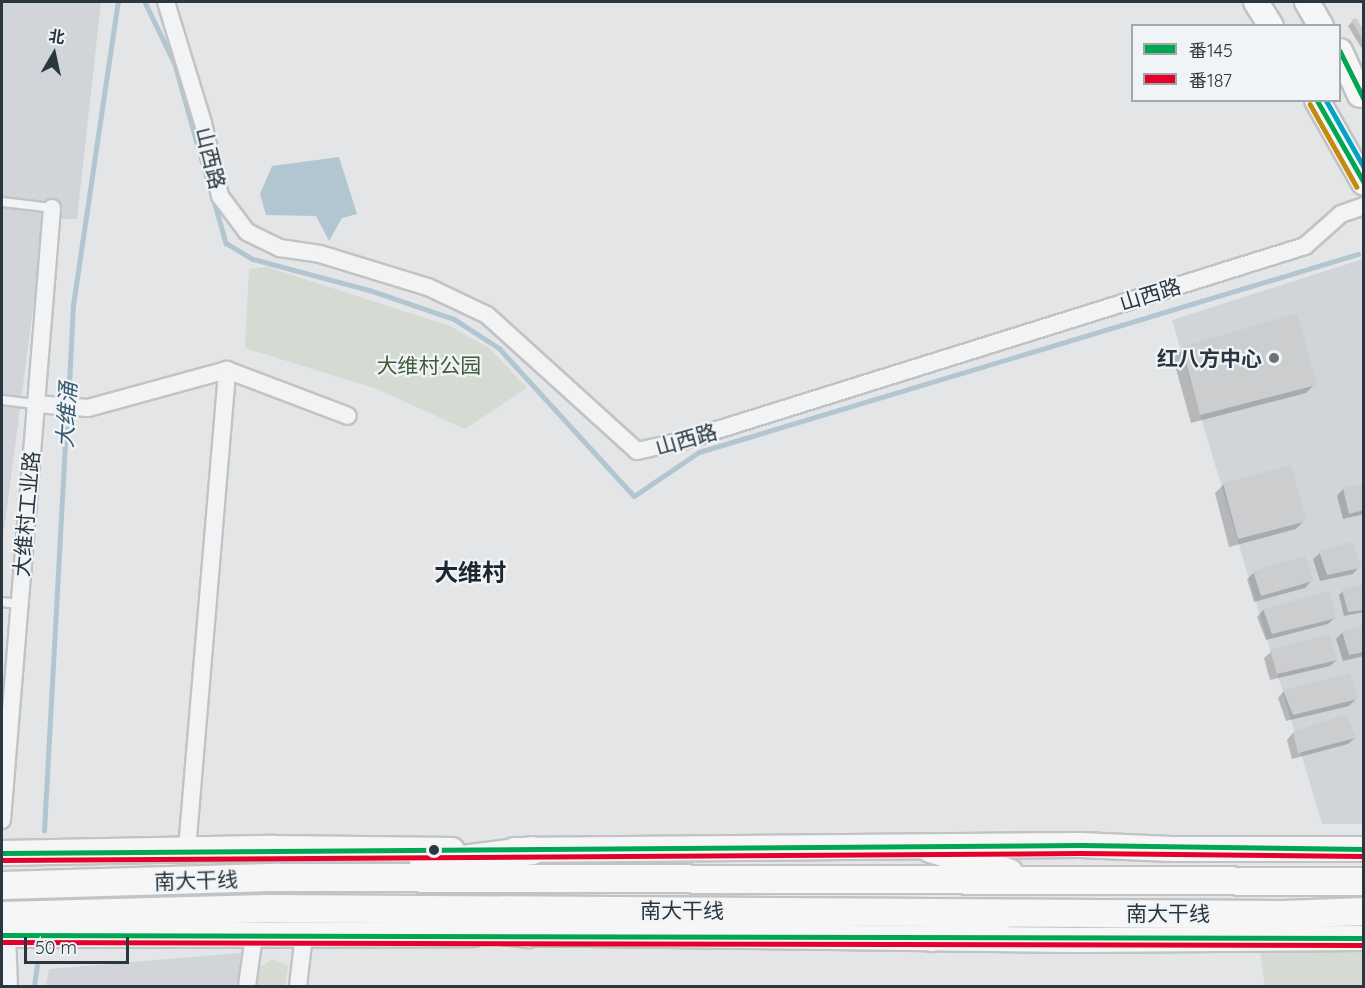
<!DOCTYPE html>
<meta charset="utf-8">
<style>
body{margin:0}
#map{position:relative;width:1365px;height:988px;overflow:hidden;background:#e3e5e7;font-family:Quicksand,"Noto Sans SC",sans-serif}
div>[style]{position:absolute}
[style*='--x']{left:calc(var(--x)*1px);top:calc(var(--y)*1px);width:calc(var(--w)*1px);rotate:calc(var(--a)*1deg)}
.built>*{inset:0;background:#d1d5da}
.green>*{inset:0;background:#d5dbd3}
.water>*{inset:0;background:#b2c6d1}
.shadow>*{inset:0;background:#0003}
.stream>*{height:4.5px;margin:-2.25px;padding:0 2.25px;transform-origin:2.25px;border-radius:2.25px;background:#b2c6d1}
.building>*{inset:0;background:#cbcdcf}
.roads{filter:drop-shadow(2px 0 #c1c3c5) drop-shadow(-2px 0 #c1c3c5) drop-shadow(0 2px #c1c3c5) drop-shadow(0 -2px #c1c3c5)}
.service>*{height:8px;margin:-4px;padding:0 4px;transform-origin:4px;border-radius:4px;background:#f1f3f4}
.minor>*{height:16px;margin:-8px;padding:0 8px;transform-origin:8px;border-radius:8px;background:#f1f3f4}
.secondary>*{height:24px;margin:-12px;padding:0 12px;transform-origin:12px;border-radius:12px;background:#f6f6f6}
.trunk>*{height:27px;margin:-13.5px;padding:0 13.5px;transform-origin:13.5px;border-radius:13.5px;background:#f6f6f6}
.bus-1>*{height:4.5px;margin:-2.25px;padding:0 2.25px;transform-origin:2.25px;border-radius:2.25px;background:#00a651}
.bus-2>*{height:4.5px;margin:-2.25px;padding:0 2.25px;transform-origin:2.25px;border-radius:2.25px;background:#e4002b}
.bus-3>*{height:4.5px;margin:-2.25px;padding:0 2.25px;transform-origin:2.25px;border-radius:2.25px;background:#c48a10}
.bus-4>*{height:4.5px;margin:-2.25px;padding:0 2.25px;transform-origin:2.25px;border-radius:2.25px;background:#02a3c7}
.dots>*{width:16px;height:16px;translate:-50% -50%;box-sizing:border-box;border:3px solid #f0f4f6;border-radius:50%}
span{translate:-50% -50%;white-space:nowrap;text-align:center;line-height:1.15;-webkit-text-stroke:4.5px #f0f4f6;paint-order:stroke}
.street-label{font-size:21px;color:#2a3640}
.poi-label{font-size:21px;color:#2a3640;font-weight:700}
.right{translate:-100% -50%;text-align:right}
.park-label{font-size:21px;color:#445b38}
.water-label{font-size:22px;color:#365b72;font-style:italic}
.quarter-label{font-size:24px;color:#1c2731;font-weight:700}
.frame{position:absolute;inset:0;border:3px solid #2a3640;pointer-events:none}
.legend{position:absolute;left:1131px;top:24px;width:210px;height:78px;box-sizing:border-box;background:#f0f4f6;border:2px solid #a1a8ad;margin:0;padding:8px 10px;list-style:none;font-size:18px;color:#2a3640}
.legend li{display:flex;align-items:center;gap:12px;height:30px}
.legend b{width:30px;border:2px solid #a1a8ad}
.north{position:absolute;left:24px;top:24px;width:60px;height:60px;-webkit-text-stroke:4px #f0f4f6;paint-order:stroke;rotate:9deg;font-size:16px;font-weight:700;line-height:24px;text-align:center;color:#2a3640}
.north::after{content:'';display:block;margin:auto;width:21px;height:27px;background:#2a3640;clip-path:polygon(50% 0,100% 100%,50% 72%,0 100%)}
.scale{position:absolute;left:24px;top:937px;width:105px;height:27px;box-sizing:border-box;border:3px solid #2a3640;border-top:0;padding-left:8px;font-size:18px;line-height:21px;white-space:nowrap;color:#2a3640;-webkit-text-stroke:4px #f0f4f6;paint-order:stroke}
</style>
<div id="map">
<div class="built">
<div style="clip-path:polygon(2px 2px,101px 2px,77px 219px,45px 219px,2px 545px)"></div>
<div style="clip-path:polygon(1363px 259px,1363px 824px,1322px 824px,1172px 320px)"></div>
<div style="clip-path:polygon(241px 953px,238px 986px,46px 986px,49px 969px)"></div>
</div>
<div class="green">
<div style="clip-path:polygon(267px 267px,450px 326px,489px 348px,527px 388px,465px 429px,377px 389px,245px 348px,249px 269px)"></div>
<div style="clip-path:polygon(1363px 950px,1363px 986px,1265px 986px,1260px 951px)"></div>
<div style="clip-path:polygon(273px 959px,288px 966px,285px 986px,257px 986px,260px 967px)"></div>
</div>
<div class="water">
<div style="clip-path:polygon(339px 157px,357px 214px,342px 218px,329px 241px,316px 216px,266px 215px,260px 194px,272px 166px)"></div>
</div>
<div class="shadow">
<div style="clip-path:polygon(1352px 22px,1364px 34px,1364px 52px,1348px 26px)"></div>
<div style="clip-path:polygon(1183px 349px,1315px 384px,1306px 393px,1191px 423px,1173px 358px)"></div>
<div style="clip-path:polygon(1224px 484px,1305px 520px,1296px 529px,1229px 547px,1215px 493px)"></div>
<div style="clip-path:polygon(1364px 484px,1364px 514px,1343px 519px,1337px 496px,1343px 489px)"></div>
<div style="clip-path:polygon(1320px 553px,1359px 567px,1353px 574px,1320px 581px,1313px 559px)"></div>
<div style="clip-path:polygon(1254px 573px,1311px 581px,1305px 588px,1254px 602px,1247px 579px)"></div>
<div style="clip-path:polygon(1343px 591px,1364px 591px,1364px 612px,1344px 616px,1339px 595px)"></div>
<div style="clip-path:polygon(1328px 593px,1335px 618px,1328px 624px,1266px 640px,1257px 617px,1263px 610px)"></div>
<div style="clip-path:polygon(1364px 627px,1364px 656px,1343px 661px,1336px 639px,1342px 633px)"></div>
<div style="clip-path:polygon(1271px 652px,1337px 660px,1330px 666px,1270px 680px,1264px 658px)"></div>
<div style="clip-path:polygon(1284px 691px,1356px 699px,1349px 706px,1286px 721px,1278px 698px)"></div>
<div style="clip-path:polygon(1293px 733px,1355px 738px,1348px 744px,1292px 759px,1287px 740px)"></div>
</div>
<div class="stream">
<div style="--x:145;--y:2;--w:69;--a:64.2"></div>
<div style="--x:175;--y:64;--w:127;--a:74.4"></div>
<div style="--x:213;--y:197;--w:48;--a:74.2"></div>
<div style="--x:226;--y:243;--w:31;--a:31"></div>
<div style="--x:253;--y:259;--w:120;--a:15"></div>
<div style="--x:369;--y:290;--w:90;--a:18.8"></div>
<div style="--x:454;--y:319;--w:54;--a:32.8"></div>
<div style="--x:499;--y:348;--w:200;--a:47.6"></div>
<div style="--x:634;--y:496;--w:78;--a:-34.1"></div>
<div style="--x:699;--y:452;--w:688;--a:-16.72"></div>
<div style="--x:68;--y:403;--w:98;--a:-87.1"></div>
<div style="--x:73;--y:305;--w:306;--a:-81.6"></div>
<div style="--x:44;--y:831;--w:421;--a:-86.9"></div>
<div style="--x:34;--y:986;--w:21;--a:-82"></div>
</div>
<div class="building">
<div style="clip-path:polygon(1356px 18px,1364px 31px,1364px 42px,1351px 20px)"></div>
<div style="clip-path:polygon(1297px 313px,1317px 385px,1200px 415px,1182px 347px)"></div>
<div style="clip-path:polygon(1291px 465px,1307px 521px,1238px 539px,1223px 483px)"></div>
<div style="clip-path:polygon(1364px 483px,1364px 510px,1349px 514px,1343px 488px)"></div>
<div style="clip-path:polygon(1352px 542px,1361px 568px,1327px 575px,1319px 551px)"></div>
<div style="clip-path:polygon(1305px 556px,1313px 581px,1261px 596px,1253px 571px)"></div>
<div style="clip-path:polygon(1364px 584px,1364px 610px,1348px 612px,1342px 590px)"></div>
<div style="clip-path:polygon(1329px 591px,1337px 618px,1272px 634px,1263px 609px)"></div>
<div style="clip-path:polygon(1364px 625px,1364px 652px,1349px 655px,1342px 631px)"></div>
<div style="clip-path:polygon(1329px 634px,1338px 660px,1277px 674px,1270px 650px)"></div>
<div style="clip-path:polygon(1350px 673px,1358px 699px,1293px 715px,1283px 690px)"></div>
<div style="clip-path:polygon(1347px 714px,1356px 738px,1298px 753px,1293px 732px)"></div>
</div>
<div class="roads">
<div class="service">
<div style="--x:2;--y:202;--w:50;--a:6.8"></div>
<div style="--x:2;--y:400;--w:33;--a:7"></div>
<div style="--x:2;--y:602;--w:16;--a:7"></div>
</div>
<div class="minor">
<div style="--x:166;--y:2;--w:127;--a:73"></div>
<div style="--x:203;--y:123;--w:75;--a:76.9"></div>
<div style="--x:220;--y:196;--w:45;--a:53.1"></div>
<div style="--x:247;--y:232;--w:37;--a:26"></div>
<div style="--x:280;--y:248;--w:40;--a:8.5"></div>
<div style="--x:320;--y:254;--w:113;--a:17"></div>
<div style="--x:428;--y:287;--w:65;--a:25.4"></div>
<div style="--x:487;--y:315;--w:202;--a:42.2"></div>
<div style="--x:637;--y:451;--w:46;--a:-12.5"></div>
<div style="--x:682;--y:441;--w:653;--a:-17.38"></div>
<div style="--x:1305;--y:246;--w:48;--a:-41.6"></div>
<div style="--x:1341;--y:214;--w:24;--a:-19"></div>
<div style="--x:35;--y:404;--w:53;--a:4.3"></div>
<div style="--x:88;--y:408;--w:144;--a:-15.3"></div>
<div style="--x:227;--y:370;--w:129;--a:20.8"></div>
<div style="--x:2;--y:820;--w:614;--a:-85.33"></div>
<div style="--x:187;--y:849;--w:481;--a:-85.2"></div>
<div style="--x:7;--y:935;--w:51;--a:87.8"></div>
<div style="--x:247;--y:986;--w:50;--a:-82"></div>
<div style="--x:298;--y:986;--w:51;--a:-83.3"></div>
</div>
<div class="secondary">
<div style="--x:1256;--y:2;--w:28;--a:58"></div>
<div style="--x:1307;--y:2;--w:28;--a:60"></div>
<div style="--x:1340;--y:51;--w:48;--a:65.6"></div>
<div style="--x:1317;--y:100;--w:95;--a:60.5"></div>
<div style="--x:514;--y:850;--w:567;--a:-0.51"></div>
<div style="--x:1081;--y:845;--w:90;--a:2.5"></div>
<div style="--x:1171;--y:849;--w:193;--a:0"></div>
<div style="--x:2;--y:853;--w:271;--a:-1.1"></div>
<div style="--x:273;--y:848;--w:179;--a:0.6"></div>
<div style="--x:508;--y:933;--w:567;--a:0.71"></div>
<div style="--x:1075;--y:940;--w:289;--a:-0.4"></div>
<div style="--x:2;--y:935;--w:471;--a:-0.1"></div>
</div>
<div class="trunk">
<div style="--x:930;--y:848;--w:82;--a:17.1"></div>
<div style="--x:423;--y:864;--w:110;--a:-7.3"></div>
<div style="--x:2;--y:885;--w:276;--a:-1.7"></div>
<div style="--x:278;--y:877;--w:1086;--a:0.21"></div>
<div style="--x:2;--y:915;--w:264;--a:-1.5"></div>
<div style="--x:266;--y:908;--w:1017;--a:0.34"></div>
<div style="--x:1283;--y:914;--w:81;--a:-2.1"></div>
<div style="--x:449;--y:923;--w:79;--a:7.3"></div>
<div style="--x:932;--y:937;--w:65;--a:-13.4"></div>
</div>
</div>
<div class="bus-1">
<div style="--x:1340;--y:51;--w:54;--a:63.4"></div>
<div style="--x:1317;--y:100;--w:95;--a:60.2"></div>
<div style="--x:2;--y:853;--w:1079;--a:-0.42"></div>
<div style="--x:1081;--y:845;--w:283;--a:0.8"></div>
<div style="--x:2;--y:935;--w:1362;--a:0.13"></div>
</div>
<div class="bus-2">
<div style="--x:2;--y:860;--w:1079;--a:-0.37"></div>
<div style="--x:1081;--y:853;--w:283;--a:0.6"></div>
<div style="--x:2;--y:942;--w:1362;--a:0.13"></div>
</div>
<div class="bus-3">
<div style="--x:1310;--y:104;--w:95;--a:60.5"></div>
</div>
<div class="bus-4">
<div style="--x:1326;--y:100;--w:77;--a:60.4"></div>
</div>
<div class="dots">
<div style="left:1274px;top:358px;background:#6b737a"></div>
<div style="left:434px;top:850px;background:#2a3640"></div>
</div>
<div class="street-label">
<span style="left:211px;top:158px;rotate:76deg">山西路</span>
<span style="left:1150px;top:294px;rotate:-17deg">山西路</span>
<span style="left:686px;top:439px;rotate:-16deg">山西路</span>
<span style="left:26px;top:514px;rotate:-85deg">大维村工业路</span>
<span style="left:196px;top:880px;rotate:-2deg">南大干线</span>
<span style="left:682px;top:910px">南大干线</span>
<span style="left:1168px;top:913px">南大干线</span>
</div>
<div class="poi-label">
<span class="right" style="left:1262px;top:358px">红八方中心</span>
</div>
<div class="park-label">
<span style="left:429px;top:365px">大维村公园</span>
</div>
<div class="water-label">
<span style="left:67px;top:415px;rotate:-87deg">大维涌</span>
</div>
<div class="quarter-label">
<span style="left:470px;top:573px">大维村</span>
</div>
<div class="frame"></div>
<ul class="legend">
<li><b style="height:8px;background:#00a651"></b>番145</li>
<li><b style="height:8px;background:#e4002b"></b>番187</li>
</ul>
<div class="north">北</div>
<div class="scale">50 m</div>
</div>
